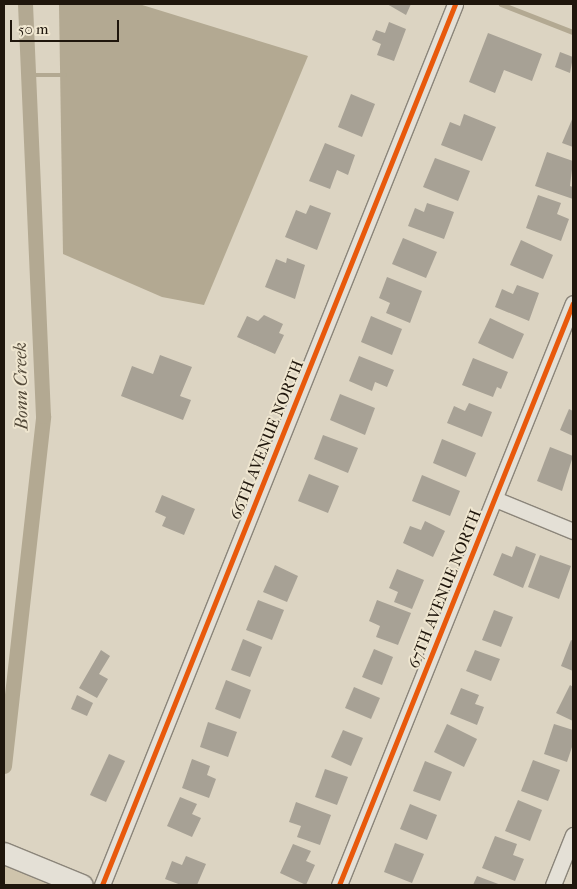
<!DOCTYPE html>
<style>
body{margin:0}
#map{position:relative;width:577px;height:889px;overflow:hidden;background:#dcd4c2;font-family:"IM FELL French Canon",serif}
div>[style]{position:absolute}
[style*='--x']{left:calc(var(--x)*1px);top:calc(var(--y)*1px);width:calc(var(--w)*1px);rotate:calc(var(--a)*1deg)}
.green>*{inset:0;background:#cfc4ac}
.water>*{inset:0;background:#b3a992}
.stream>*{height:4.5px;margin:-2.25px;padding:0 2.25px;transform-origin:2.25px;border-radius:2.25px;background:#b3a992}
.canal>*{height:15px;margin:-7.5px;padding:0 7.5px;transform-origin:7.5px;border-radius:7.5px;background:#b3a992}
.building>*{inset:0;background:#a7a195}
.roads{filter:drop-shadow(1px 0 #8b857a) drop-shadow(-1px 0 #8b857a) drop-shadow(0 1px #8b857a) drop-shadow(0 -1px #8b857a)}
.street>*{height:15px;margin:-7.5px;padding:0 7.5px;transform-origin:7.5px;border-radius:7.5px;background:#e4e0d6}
.secondary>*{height:21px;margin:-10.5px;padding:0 10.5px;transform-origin:10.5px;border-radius:10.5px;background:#e4e0d6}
.cycleway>*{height:5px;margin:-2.5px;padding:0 2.5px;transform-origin:2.5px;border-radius:2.5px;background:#e8590c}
span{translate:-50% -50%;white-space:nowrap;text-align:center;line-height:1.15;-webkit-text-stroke:4px #efe6d0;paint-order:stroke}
.street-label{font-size:16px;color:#1f160c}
.water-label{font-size:18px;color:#534939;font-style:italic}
.frame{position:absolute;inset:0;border:5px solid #1f160c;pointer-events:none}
.scale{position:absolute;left:10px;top:20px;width:109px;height:22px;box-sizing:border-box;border:2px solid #1f160c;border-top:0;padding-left:6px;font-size:15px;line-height:18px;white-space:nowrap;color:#1f160c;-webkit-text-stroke:4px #efe6d0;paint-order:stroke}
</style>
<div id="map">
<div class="green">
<div style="clip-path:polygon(4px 865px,50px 885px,4px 885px)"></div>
</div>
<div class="water">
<div style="clip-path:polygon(66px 4px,139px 4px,308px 56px,204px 305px,162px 297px,63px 254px,59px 5px)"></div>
</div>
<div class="stream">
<div style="--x:501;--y:4;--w:77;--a:21.3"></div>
<div style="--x:28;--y:75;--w:37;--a:0"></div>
</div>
<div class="canal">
<div style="--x:4;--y:766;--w:352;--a:-83.6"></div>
<div style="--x:43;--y:416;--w:412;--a:-92.5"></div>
</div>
<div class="building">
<div style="clip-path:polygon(387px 4px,411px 4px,406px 15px)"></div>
<div style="clip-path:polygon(389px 22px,406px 29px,394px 61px,377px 55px,381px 44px,372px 40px,376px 30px,385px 33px)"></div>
<div style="clip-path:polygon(488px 33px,542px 54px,532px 81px,504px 70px,495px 93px,469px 82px)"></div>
<div style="clip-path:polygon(560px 52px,573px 57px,570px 73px,555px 67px)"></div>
<div style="clip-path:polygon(351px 94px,375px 104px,362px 137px,338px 127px)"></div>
<div style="clip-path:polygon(464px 114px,496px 127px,482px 161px,441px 145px,450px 122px,460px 126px)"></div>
<div style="clip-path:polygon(573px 117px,573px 147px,562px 143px)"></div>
<div style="clip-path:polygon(325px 143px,355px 155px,348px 175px,337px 170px,330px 189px,309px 181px)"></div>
<div style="clip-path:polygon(547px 152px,573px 161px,570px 186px,573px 187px,573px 199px,535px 186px)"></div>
<div style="clip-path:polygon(435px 158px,470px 171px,458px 201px,423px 187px)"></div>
<div style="clip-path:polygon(538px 195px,561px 203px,557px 214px,569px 219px,561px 241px,526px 228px)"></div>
<div style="clip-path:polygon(427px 203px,454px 212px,444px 239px,408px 226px,415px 208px,424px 212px)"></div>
<div style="clip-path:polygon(310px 205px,331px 213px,317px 250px,285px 237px,296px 210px,306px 214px)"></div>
<div style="clip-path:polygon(403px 238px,437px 252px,426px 278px,392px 264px)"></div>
<div style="clip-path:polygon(521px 240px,553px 255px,543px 279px,510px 265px)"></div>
<div style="clip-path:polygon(287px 258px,305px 265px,295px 299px,265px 287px,276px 259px,286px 263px)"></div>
<div style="clip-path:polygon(387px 277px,422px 291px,410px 323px,386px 313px,390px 303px,379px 298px)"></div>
<div style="clip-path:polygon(517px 285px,539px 293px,529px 321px,495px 307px,502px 289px,513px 294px)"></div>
<div style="clip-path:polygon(264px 315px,283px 324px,279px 333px,284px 335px,275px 354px,237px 337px,247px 316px,258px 321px)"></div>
<div style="clip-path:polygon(371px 316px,402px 329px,392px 355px,361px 342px)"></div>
<div style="clip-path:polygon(490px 318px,524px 334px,513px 359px,478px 343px)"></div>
<div style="clip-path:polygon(160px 355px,192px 367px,180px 396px,191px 400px,183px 420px,121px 396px,132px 366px,153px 374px)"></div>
<div style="clip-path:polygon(359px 356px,394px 370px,387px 387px,375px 382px,372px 391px,349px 381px)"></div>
<div style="clip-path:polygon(473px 358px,508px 372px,501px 389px,497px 387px,493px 397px,462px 385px)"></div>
<div style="clip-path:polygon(340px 394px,375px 408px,365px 435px,330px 420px)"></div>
<div style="clip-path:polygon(469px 403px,492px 412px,482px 437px,447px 423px,454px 406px,465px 411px)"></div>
<div style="clip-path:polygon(569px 409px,573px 411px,573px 436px,560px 430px)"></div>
<div style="clip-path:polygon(323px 435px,358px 448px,348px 473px,314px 459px)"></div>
<div style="clip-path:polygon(442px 439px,476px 453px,466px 477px,433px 463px)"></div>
<div style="clip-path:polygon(550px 447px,573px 456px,562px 491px,537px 481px)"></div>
<div style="clip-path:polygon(309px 474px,339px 486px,328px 513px,298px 501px)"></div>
<div style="clip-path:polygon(422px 475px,460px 491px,450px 516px,412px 501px)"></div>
<div style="clip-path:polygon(162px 495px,195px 509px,184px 535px,162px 526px,166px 517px,155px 512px)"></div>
<div style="clip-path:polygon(425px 521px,445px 531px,433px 557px,403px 543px,410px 526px,421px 530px)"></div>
<div style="clip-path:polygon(516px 546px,536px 554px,523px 588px,493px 575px,502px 553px,512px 557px)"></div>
<div style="clip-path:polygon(540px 555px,571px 566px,559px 599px,528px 587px)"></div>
<div style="clip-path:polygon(275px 565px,298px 576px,287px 602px,263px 592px)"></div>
<div style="clip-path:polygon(397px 569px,424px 580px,412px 609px,394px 602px,398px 592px,389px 588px)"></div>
<div style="clip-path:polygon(258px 600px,284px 610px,272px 640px,246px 630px)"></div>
<div style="clip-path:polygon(377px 600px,411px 613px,398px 645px,376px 637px,380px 626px,369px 621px)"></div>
<div style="clip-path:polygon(494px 610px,513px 617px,501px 647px,482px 640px)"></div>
<div style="clip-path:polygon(243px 639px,262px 647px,250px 677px,231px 670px)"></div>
<div style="clip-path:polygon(571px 640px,573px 641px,573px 671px,561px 666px)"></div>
<div style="clip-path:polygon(374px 649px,393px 657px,382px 685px,362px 677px)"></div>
<div style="clip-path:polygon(101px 650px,110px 656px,99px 674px,108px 679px,97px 698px,79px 688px)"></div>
<div style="clip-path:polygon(475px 650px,500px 659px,491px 681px,466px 671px)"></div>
<div style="clip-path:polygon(226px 680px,251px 690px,240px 719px,215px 709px)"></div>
<div style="clip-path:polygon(570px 685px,573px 687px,573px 721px,556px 713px)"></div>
<div style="clip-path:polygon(354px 687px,380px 698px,371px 719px,345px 708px)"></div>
<div style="clip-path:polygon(461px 688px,479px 695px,475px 704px,484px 707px,477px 725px,450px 714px)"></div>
<div style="clip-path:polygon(77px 695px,93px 703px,87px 716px,71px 709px)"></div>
<div style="clip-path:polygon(208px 722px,237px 732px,228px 757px,200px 747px)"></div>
<div style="clip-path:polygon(447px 724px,477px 739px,464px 767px,434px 752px)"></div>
<div style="clip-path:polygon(554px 724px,573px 730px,573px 744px,567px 762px,544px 754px)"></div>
<div style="clip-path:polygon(343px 730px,363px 738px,351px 766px,331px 757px)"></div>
<div style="clip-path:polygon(109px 754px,125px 761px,106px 802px,90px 795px)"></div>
<div style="clip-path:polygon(192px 759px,210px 766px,207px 775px,216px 779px,209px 798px,182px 788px)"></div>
<div style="clip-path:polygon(533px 760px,560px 770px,548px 801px,521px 791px)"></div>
<div style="clip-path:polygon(425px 761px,452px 772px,440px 801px,413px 791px)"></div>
<div style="clip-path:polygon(325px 769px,348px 777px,337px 805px,315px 797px)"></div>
<div style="clip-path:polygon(180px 797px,197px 804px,192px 814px,201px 818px,192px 837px,167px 826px)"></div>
<div style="clip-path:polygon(518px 800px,542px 810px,530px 841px,505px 831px)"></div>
<div style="clip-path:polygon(296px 802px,331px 815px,320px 845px,297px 837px,301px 826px,289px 822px)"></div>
<div style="clip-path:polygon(410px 804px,437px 815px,427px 840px,400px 829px)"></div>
<div style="clip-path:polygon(495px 836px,517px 844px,513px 855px,524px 859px,515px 881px,482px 868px)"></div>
<div style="clip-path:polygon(395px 843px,424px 854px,412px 883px,384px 872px)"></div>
<div style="clip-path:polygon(293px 844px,311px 851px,306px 861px,315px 865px,306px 885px,280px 873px)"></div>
<div style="clip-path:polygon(186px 856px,206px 864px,197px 885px,181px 885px,165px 879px,172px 861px,182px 865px)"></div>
<div style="clip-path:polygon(477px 876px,501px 885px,473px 885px)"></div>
</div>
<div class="roads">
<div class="street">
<div style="--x:495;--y:499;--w:84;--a:22.3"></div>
<div style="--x:102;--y:885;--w:949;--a:-68.16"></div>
<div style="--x:339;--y:885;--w:627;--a:-68.1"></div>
<div style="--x:553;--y:885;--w:54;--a:-68.2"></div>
</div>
<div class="secondary">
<div style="--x:4;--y:853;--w:84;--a:22.3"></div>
</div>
</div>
<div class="cycleway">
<div style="--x:102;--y:885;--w:949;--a:-68.16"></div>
<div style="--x:339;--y:885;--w:627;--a:-68.1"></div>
</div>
<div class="street-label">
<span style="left:267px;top:440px;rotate:-68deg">66TH AVENUE NORTH</span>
<span style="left:445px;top:589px;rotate:-68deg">67TH AVENUE NORTH</span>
</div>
<div class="water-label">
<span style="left:22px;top:386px;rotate:-91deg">Bonn Creek</span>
</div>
<div class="frame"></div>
<div class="scale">50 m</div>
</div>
